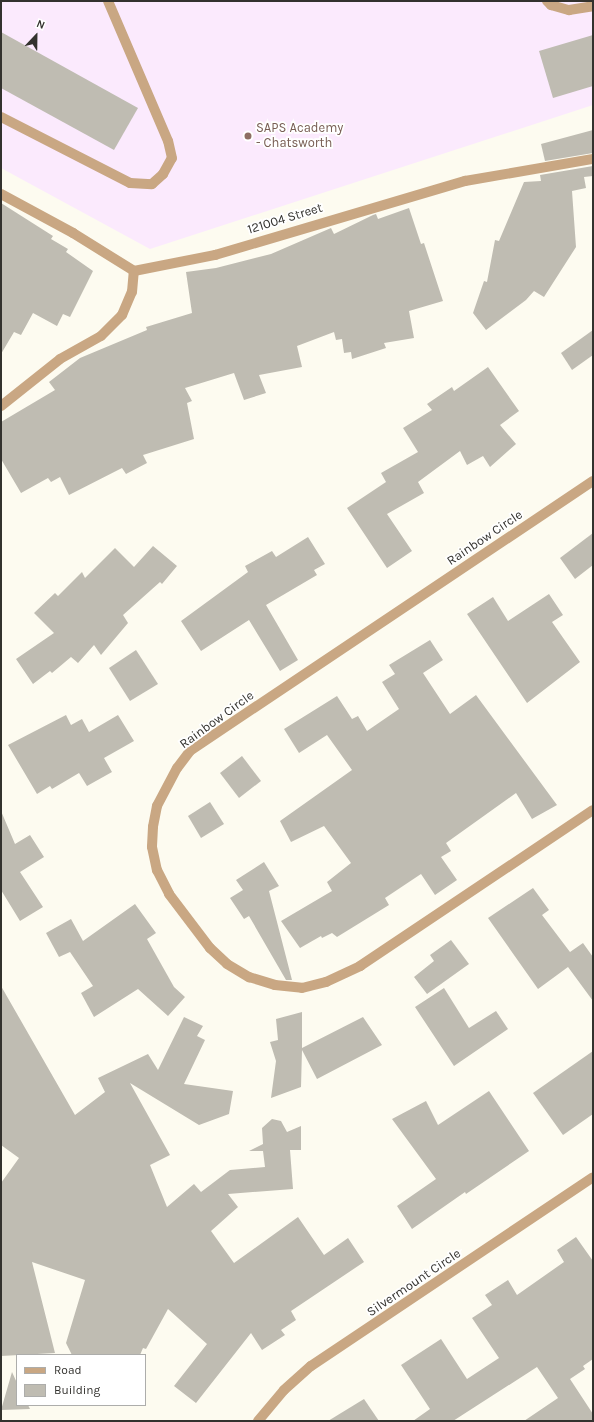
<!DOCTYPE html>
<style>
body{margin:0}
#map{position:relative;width:594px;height:1422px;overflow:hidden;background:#fdfbf0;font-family:Karla,sans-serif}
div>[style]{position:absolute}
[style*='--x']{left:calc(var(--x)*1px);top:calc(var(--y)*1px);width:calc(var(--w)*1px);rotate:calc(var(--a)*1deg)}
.education>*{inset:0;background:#fbeafd}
.building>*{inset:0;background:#bfbcb2}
.service>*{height:10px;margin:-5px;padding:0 5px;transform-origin:5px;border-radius:5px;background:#c9a783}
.minor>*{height:10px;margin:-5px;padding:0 5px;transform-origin:5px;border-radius:5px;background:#c9a783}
.dots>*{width:11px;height:11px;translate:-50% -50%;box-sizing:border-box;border:2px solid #fff;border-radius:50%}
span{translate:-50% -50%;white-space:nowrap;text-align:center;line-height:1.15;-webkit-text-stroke:3.5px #fff;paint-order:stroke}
.education-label{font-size:13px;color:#785e54}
.left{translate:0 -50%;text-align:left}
.street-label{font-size:13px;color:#33322e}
.frame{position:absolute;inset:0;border:2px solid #33322e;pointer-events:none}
.legend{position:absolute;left:16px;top:1354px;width:130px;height:52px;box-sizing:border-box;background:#fff;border:1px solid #adadab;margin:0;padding:5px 7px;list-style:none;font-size:12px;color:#33322e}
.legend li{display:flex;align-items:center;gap:8px;height:20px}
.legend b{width:20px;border:1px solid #adadab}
.north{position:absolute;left:16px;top:16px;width:40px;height:40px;-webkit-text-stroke:3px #fff;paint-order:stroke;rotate:22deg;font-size:11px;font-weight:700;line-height:16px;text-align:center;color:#33322e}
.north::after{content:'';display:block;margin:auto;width:14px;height:18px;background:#33322e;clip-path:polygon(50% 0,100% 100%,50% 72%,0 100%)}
</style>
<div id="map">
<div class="education">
<div style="clip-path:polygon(1px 1px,593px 1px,593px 105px,150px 249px,1px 168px)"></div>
</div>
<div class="building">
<div style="clip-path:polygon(1px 32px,138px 108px,114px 150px,1px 88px)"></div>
<div style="clip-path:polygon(593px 35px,593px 86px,553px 98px,539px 51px)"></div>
<div style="clip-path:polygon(593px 130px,593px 153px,545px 161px,541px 144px)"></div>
<div style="clip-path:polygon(593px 166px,593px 176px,584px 177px,586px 188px,572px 191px,576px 247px,544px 297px,534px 291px,526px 300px,486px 330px,473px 313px,484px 281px,487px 282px,495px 240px,499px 241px,524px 182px,541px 181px,540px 175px)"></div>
<div style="clip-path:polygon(1px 203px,53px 236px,51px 239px,68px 249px,66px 252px,93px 271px,70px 317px,63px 314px,57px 326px,33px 313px,21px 335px,14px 332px,1px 354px)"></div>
<div style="clip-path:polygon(409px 208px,421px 244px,424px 243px,443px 301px,409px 311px,414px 338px,384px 343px,386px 348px,352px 359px,351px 352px,344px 353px,342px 339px,336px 340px,334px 332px,297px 346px,302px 367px,259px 375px,266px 393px,244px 400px,234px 373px,185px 388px,192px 401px,187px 403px,194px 439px,143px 455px,147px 463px,126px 474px,122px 468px,69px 495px,60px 477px,51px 482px,48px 478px,21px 493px,1px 459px,1px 422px,55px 390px,49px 382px,80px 358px,147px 330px,146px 327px,192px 313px,186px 272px,216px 268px,271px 254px,331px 228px,334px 234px,373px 215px,376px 214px,378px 219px)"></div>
<div style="clip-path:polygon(593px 330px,593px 355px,572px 370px,561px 353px)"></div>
<div style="clip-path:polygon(488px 367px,519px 411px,500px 425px,516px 444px,490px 467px,483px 456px,467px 465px,460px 451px,418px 482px,424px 493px,387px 514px,412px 551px,387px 568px,347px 508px,386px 482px,381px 473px,418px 452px,403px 428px,432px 410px,427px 404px,452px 387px,454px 391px)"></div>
<div style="clip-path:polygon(593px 533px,593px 565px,575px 579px,560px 558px)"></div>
<div style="clip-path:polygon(308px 537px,325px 564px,314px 570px,317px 575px,266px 605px,298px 660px,280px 671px,249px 620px,201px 651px,181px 621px,248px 572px,245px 566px,272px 551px,276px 557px)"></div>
<div style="clip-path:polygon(153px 546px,177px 566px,162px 584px,160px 582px,123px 615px,128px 623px,101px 655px,94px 645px,78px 663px,71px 657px,52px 673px,50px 671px,33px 684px,16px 659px,54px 633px,34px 613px,55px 593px,58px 596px,82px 572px,85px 578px,115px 548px,134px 567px)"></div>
<div style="clip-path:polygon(549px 594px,563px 615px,552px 622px,580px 662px,527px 703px,467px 614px,493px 597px,508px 621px)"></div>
<div style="clip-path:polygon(430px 640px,443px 660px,423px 673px,450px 714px,476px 695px,557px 805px,532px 819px,516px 793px,446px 843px,451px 851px,441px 857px,457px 880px,435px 895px,421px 874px,385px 898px,389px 905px,337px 937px,332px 933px,322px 938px,321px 936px,300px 948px,281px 921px,332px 891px,327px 882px,351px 863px,324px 826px,291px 842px,280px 821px,352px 770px,327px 735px,299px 753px,284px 729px,337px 696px,352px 719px,358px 716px,367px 731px,399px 709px,382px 682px,395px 674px,389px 665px)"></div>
<div style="clip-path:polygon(136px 650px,158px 684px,130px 701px,109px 668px)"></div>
<div style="clip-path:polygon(66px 715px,71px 725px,82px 719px,89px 732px,118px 715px,134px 741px,104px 758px,112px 772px,87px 786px,79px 773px,52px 789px,50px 786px,37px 794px,8px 745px)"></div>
<div style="clip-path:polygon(242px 756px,261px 781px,239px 798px,220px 773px)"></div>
<div style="clip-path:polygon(210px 802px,224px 824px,201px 838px,188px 816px)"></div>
<div style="clip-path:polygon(1px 811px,15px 844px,30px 835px,44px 857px,20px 872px,43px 907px,20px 921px,1px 890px)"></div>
<div style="clip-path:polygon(264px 862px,279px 886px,269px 891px,292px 980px,286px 980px,249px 916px,244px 919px,230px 898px,243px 890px,236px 880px)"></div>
<div style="clip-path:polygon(533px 888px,549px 910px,542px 915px,570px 952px,583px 943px,593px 957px,593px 1001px,568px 967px,538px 989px,488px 918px)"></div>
<div style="clip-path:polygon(135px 904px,156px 933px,147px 939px,174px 987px,185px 997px,168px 1016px,138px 989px,94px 1017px,81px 993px,93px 986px,70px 952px,59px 957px,46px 933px,71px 919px,83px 941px)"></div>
<div style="clip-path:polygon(451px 940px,469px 964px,427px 994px,414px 977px,434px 961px,430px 955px)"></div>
<div style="clip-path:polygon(1px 986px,75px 1115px,105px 1092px,98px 1078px,148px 1054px,158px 1070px,184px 1017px,203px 1026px,197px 1036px,205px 1040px,184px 1084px,233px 1091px,229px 1114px,199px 1125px,130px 1083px,170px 1155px,150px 1165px,167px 1207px,194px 1184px,201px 1192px,230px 1170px,265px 1167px,263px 1151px,249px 1151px,263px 1144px,262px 1128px,272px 1119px,281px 1121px,287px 1132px,301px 1126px,301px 1150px,290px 1150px,293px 1189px,228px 1194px,238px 1207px,211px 1231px,234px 1263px,298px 1217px,324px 1255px,348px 1238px,364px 1262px,291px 1311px,296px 1320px,281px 1330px,285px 1335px,262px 1350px,251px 1333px,196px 1403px,174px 1386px,207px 1344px,168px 1309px,146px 1349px,143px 1348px,140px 1355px,72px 1355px,66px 1343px,85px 1280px,32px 1262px,55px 1353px,1px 1356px,1px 1183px,19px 1158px,1px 1145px)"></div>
<div style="clip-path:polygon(444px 988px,469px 1028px,496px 1011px,508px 1029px,454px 1066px,415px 1007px)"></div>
<div style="clip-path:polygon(302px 1012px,302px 1048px,363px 1017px,382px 1045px,317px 1079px,302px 1050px,301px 1087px,271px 1098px,276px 1061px,270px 1042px,278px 1040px,276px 1019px)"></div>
<div style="clip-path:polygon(593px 1051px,593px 1114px,563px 1135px,533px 1093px)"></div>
<div style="clip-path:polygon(489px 1091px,529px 1151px,466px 1194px,465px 1192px,412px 1229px,397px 1206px,436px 1179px,392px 1119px,426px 1101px,438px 1125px)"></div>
<div style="clip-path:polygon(576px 1237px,593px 1261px,593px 1359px,583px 1366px,585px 1369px,570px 1379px,593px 1414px,593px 1421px,524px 1421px,558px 1398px,537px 1367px,453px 1421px,413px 1421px,430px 1409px,401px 1365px,441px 1339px,467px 1379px,499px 1358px,472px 1318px,492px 1305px,485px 1295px,508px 1280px,517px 1295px,564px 1262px,557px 1250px)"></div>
<div style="clip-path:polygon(12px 1372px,17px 1383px,17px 1405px,28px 1405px,30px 1409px,1px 1410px)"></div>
<div style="clip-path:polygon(364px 1399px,379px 1421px,328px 1421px)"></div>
</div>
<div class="service">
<div style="--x:547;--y:1;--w:6;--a:45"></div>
<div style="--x:551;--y:5;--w:19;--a:16"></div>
<div style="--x:569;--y:10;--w:24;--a:-9"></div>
<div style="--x:1;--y:117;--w:145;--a:27.1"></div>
<div style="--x:130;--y:183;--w:22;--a:3"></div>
<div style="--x:152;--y:184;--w:15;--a:-42"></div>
<div style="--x:163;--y:174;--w:18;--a:-61"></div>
<div style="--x:172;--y:158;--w:17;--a:-103"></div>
<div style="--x:168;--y:141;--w:152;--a:-113.2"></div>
</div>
<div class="minor">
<div style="--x:1;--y:194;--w:82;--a:28.4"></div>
<div style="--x:73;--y:233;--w:72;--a:31.9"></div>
<div style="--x:134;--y:271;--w:83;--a:-11.2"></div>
<div style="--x:215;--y:255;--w:261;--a:-16.5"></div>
<div style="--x:465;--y:181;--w:130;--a:-9.8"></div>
<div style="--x:1;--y:406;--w:75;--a:-38.5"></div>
<div style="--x:60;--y:359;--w:47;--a:-29.3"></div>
<div style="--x:101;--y:336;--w:30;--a:-45"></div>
<div style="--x:122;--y:315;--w:25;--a:-67"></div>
<div style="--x:132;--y:292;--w:21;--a:-85"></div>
<div style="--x:593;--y:481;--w:485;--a:146.2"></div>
<div style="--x:190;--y:751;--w:21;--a:127"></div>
<div style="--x:177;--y:768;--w:43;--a:117.8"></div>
<div style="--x:157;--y:806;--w:21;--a:101"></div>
<div style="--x:153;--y:827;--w:20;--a:93"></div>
<div style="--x:152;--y:847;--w:24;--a:78"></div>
<div style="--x:157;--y:870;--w:27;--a:63"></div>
<div style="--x:169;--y:894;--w:68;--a:52.8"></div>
<div style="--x:210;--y:948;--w:23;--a:43"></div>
<div style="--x:227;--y:964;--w:26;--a:31"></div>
<div style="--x:249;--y:977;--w:27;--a:17"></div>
<div style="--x:275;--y:985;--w:27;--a:6"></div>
<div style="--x:302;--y:988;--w:25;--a:-14"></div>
<div style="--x:326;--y:982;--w:38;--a:-25"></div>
<div style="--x:360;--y:966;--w:280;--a:-33.8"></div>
<div style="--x:258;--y:1421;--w:40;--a:-50"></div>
<div style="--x:284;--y:1390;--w:36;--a:-42"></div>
<div style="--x:311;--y:1366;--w:339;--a:-33.8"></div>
</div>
<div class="dots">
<div style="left:248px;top:136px;background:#8d6e63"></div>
</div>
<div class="education-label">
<span class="left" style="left:256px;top:136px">SAPS Academy<br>- Chatsworth</span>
</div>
<div class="street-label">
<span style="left:285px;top:219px;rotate:-17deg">121004 Street</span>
<span style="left:485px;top:538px;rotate:-34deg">Rainbow Circle</span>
<span style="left:217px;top:720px;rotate:-36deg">Rainbow Circle</span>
<span style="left:414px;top:1283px;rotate:-34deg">Silvermount Circle</span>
</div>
<div class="frame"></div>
<ul class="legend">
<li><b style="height:5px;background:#c9a783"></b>Road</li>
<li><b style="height:11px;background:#bfbcb2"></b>Building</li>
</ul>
<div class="north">N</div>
</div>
